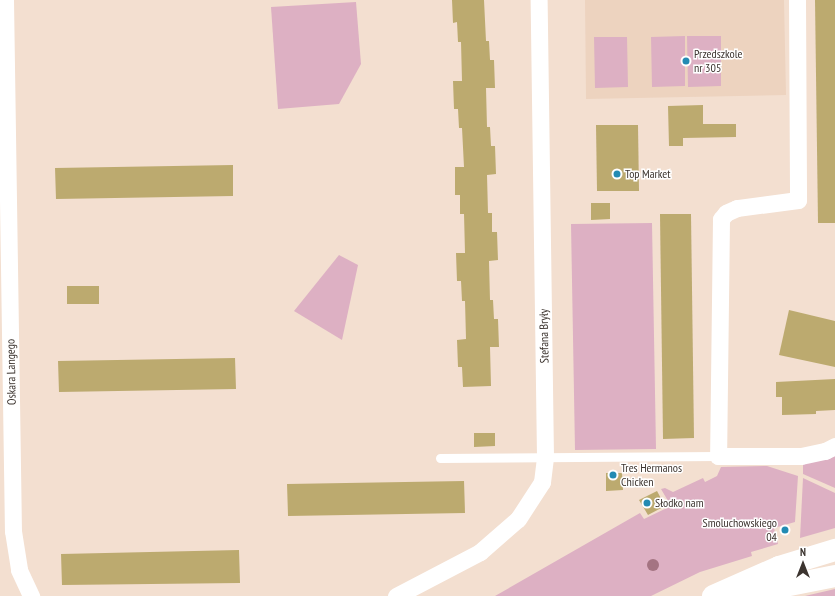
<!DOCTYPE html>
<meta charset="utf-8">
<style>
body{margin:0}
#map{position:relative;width:835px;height:596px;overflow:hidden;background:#f3dfd0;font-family:"PT Sans Narrow",sans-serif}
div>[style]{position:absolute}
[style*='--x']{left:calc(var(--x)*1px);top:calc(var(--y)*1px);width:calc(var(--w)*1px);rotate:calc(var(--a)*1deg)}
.built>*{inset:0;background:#edd3bf}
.green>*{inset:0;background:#ddb0c3}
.building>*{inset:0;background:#bcaa6f}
.service>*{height:9px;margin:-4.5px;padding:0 4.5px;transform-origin:4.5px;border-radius:4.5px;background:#fff}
.minor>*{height:17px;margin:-8.5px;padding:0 8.5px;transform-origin:8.5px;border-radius:8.5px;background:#fff}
.secondary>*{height:22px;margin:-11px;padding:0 11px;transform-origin:11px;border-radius:11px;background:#fff}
.trees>*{width:12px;height:12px;margin:-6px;border-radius:50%;background:#a47482}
.dots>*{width:11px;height:11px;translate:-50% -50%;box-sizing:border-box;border:2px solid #fff;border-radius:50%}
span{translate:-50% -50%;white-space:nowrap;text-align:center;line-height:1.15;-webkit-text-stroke:3px #fff;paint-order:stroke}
.poi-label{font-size:12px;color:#3c342f}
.left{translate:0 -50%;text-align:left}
.right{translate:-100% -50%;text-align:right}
.street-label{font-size:12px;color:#3c342f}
.north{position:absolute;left:783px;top:544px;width:40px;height:40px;-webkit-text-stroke:3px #fff;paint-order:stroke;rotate:0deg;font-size:11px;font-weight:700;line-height:16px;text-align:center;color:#3c342f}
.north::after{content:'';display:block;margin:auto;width:14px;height:18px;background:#3c342f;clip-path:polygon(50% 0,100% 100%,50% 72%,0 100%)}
</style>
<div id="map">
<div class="built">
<div style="clip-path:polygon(585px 0,784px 0,786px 95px,586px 99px)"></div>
</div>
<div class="green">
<div style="clip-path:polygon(356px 2px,361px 64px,339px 104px,278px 109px,271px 7px)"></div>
<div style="clip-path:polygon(685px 36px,685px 86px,652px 87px,651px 37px)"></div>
<div style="clip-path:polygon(687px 36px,721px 36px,721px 86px,688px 87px)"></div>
<div style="clip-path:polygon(594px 37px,627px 37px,628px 87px,595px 88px)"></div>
<div style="clip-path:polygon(652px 223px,656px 449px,575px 450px,571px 224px)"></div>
<div style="clip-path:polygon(339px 255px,358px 265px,342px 340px,294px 311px)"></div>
<div style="clip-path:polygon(835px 456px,835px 488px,803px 474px,803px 463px)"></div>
<div style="clip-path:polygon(767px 466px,798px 476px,795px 522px,774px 528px,778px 544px,751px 552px,752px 556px,700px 572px,651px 596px,495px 596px,640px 513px,644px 519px,671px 506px,661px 489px,665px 488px,673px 492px,703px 478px,705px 482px,717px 476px,721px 467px)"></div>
<div style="clip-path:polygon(803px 478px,835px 493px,835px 528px,800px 538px)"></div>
<div style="clip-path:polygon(835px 589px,835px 596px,805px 596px)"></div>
</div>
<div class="building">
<div style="clip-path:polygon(452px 0,484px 0,486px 41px,489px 41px,490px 60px,494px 60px,495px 88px,486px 88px,487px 127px,490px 127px,491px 146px,495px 146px,496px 174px,487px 175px,488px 213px,492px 213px,492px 232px,497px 232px,498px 260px,489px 261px,490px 300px,493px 300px,494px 319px,498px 319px,499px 347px,490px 347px,491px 386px,463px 387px,462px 367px,458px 367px,457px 340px,466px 339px,465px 301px,462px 301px,461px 281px,457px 281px,456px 253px,465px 253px,464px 214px,460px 214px,460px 195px,455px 195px,455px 167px,464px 167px,462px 128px,459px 128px,458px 109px,454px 109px,453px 81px,462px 81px,461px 42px,458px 42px,457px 22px,453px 23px)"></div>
<div style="clip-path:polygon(815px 0,835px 0,835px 223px,818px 223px)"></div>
<div style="clip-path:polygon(703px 105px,703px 124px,736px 124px,736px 137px,683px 138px,683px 146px,669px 146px,668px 106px)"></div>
<div style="clip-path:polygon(596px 125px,638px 125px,639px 191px,597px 191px)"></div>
<div style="clip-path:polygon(233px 165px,233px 196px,56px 199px,55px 168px)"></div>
<div style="clip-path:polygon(591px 203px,610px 203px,610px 219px,591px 220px)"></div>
<div style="clip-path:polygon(660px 214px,691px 214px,694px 438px,663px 439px)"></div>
<div style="clip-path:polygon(67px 286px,99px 286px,99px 304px,67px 304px)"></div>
<div style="clip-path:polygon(789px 310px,835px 321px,835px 367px,779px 355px)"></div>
<div style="clip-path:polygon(235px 358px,236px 389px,59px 392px,58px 361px)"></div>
<div style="clip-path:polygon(835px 379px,835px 410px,816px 411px,816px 414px,782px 415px,782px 397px,776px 397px,776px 382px)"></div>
<div style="clip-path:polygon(474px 433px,495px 433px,495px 446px,474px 447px)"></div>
<div style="clip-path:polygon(606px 473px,622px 473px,623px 490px,606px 491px)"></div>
<div style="clip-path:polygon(464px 481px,465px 513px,288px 516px,287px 484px)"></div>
<div style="clip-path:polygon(657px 491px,665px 506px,648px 515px,639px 500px)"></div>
<div style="clip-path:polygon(239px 550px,240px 583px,62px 585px,61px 554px)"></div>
</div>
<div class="service">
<div style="--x:440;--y:458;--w:278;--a:-0.4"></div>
</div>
<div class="minor">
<div style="--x:5;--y:0;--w:531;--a:89.14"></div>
<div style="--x:13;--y:531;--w:39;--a:81"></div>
<div style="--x:19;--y:570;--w:29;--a:65"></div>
<div style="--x:797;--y:0;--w:200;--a:89.7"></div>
<div style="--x:798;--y:200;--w:62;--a:172.5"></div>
<div style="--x:737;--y:208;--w:12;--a:156"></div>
<div style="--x:726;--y:213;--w:8;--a:130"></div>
<div style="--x:721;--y:219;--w:237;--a:90.7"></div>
<div style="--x:718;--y:456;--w:83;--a:0"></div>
<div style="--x:801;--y:456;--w:25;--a:-12"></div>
<div style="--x:825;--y:451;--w:11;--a:-27"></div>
<div style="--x:396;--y:596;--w:95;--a:-27.6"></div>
<div style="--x:480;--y:552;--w:50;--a:-41"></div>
<div style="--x:518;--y:519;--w:44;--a:-57"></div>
<div style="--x:542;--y:482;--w:25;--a:-83"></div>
<div style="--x:545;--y:457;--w:457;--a:-90.8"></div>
</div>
<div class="secondary">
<div style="--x:713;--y:596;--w:72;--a:-23.7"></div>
<div style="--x:779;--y:567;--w:59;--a:-16.9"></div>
<div style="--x:734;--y:596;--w:103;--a:-11.2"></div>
</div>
<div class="trees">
<div style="left:653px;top:565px"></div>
</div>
<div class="dots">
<div style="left:686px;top:61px;background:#238bb3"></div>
<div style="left:617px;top:174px;background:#238bb3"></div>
<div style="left:613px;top:475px;background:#238bb3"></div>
<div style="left:647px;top:503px;background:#238bb3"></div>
<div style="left:785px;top:530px;background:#238bb3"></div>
</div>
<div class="poi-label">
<span class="left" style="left:694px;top:61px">Przedszkole<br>nr 305</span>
<span class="left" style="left:625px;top:174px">Top Market</span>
<span class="left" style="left:621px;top:475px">Tres Hermanos<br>Chicken</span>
<span class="left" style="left:655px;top:503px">Słodko nam</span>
<span class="right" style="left:777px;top:530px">Smoluchowskiego<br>04</span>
</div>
<div class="street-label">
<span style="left:544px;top:336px;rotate:-91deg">Stefana Bryły</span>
<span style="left:11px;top:372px;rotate:-91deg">Oskara Langego</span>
</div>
<div class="north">N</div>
</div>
